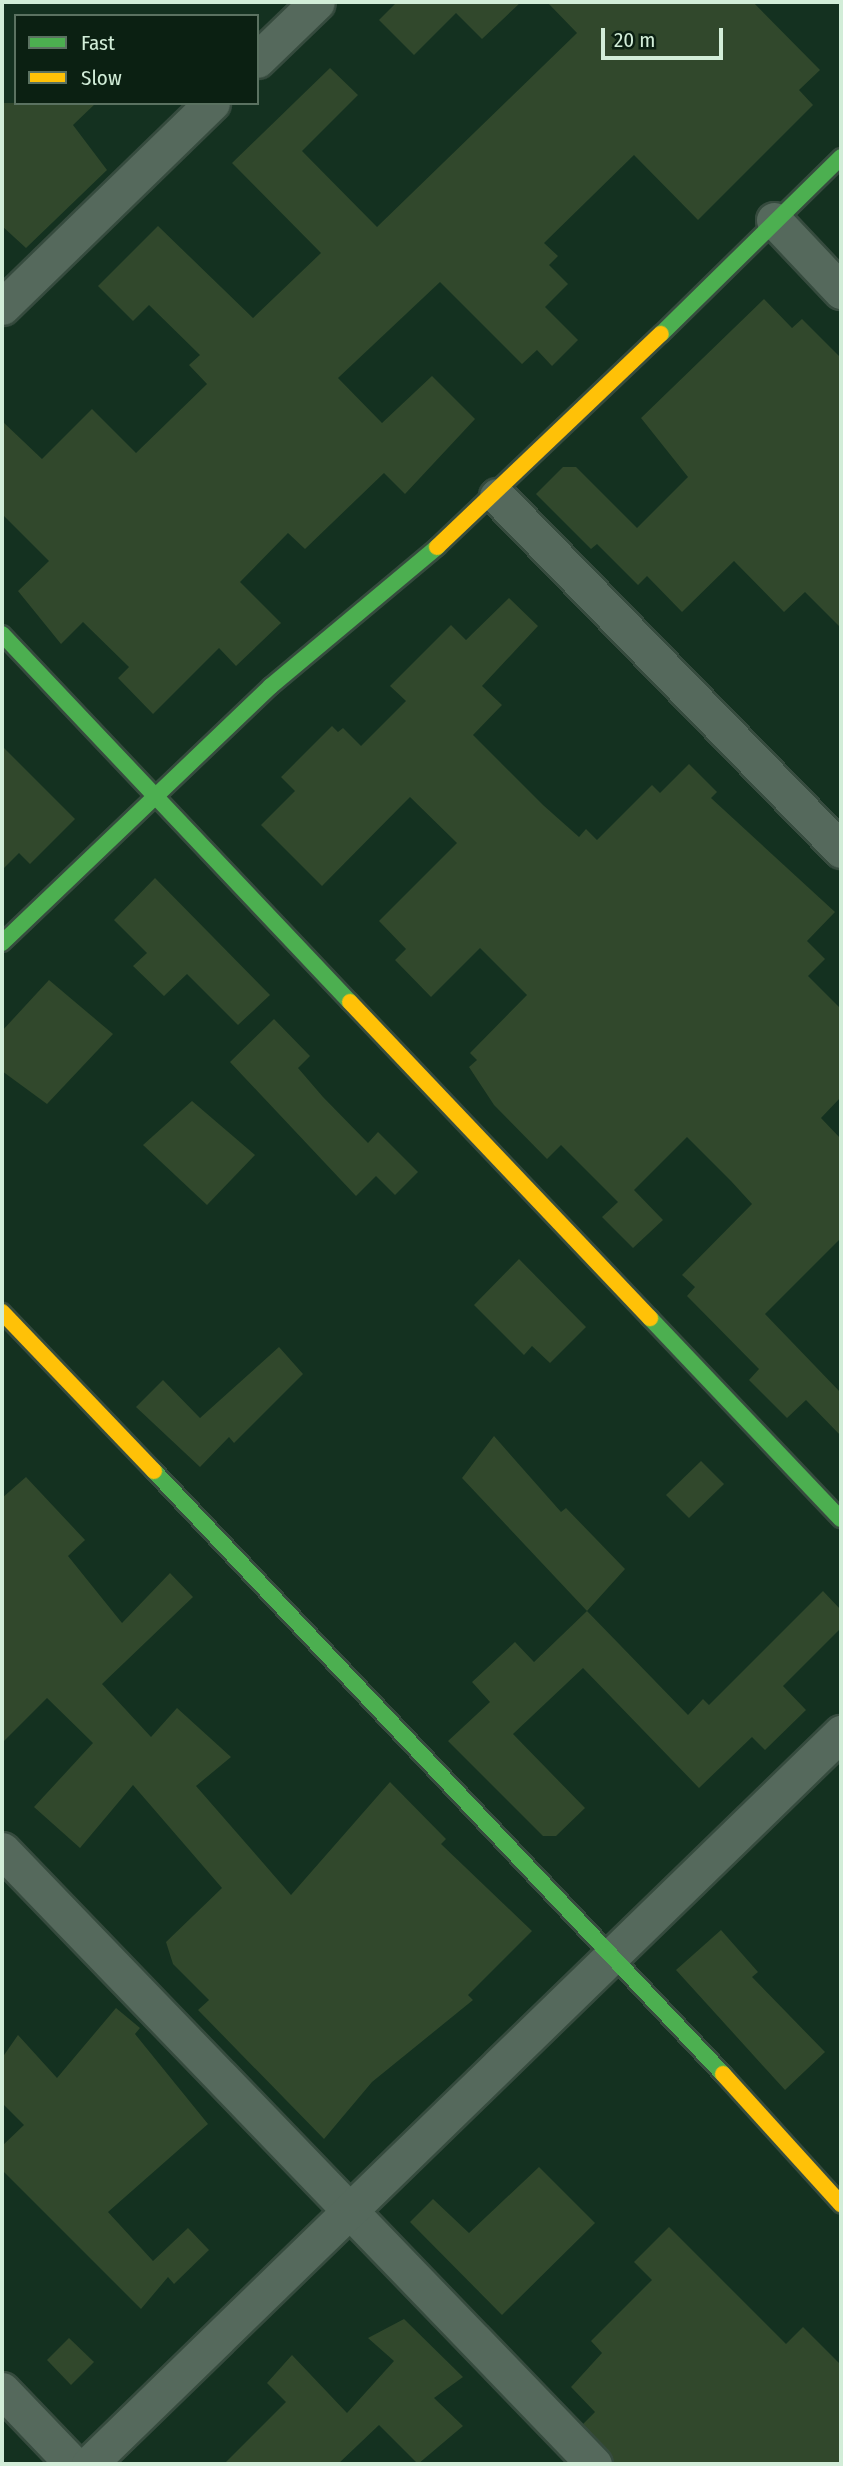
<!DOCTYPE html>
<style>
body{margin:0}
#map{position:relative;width:843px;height:2466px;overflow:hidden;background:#143120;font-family:"Fira Sans Condensed",sans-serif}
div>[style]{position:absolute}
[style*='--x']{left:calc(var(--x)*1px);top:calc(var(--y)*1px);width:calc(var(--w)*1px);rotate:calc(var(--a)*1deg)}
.building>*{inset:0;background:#31482c}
.roads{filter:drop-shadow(2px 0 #364b3e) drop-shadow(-2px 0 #364b3e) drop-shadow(0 2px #364b3e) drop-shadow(0 -2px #364b3e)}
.street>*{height:35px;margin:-17.5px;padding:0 17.5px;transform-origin:17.5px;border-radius:17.5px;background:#55695c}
.fast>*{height:16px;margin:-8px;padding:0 8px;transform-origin:8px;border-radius:8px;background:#4caf50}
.slow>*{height:16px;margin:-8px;padding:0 8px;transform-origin:8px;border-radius:8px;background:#ffc107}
span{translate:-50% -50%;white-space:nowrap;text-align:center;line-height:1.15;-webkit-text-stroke:5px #0b2012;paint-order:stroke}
.frame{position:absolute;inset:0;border:4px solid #d2edd8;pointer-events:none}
.legend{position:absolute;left:14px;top:14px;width:245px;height:91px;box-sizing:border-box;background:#0b2012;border:2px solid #5b7261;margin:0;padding:9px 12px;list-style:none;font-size:21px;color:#d2edd8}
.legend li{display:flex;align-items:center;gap:14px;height:35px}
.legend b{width:35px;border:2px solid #5b7261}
.scale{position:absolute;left:601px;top:28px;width:122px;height:32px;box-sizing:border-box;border:4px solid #d2edd8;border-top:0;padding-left:9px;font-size:21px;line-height:24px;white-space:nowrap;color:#d2edd8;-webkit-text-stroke:5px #0b2012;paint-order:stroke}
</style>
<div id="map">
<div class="building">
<div style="clip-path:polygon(397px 2px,521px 2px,482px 39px,456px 13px,414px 55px,379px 20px)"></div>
<div style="clip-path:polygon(547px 2px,753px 2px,820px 70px,799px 90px,813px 105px,698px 220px,634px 155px,544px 243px,558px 256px,549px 265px,568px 284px,545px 307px,578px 340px,552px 366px,537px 350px,522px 364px,440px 282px,338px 378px,382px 423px,432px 376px,475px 419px,405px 494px,384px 473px,305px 549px,288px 533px,240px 582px,281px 623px,236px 666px,219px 648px,153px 714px,118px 678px,129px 667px,83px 622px,61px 644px,18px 591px,49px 561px,2px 514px,2px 421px,42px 459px,92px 409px,136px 453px,207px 384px,189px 365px,200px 355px,149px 305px,133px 321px,98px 286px,158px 226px,253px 318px,321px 253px,232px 163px,330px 68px,358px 95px,302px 151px,377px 227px,577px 33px)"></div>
<div style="clip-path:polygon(2px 103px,96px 103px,73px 125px,107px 170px,26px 248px,2px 226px)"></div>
<div style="clip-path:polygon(764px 299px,792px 328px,802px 319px,841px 358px,841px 628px,805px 592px,784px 612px,734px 561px,682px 612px,647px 576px,638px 585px,597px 544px,591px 549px,536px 494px,563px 467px,576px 467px,637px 528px,688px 477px,641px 418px)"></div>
<div style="clip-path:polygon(509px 598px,538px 626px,482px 686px,502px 705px,473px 735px,543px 805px,579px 837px,586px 829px,597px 840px,652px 785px,660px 793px,689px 764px,717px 792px,711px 798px,835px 912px,807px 941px,825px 959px,808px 976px,841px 1009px,841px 1097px,821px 1118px,841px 1139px,841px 1238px,765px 1314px,841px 1393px,841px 1436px,806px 1400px,787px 1418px,749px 1380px,759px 1369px,687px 1296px,695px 1287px,682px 1275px,752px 1204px,731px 1181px,687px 1137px,634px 1190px,663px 1220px,633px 1248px,602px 1217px,618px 1202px,561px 1145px,547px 1159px,494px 1105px,469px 1067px,477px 1060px,470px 1053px,527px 995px,480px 948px,431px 997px,395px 960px,406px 949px,379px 921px,457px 843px,410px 797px,322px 886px,261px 825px,295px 791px,281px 777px,332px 726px,338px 732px,343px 728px,361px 746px,406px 701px,390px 686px,451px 625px,466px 640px)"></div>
<div style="clip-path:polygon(2px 746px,75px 819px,30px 864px,19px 853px,2px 870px)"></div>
<div style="clip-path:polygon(155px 878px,270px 995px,238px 1025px,187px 974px,164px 996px,133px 966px,147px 953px,114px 920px)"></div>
<div style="clip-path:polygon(49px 980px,113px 1034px,47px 1104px,2px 1071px,2px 1031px)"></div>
<div style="clip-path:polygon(274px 1019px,310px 1056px,298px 1068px,323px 1097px,368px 1143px,378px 1132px,418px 1172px,395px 1195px,376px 1176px,356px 1196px,230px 1062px)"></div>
<div style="clip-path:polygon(192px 1101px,255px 1155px,207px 1205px,143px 1145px)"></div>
<div style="clip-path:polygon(519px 1259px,586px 1327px,550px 1363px,532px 1346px,524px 1355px,474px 1305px)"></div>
<div style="clip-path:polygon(279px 1347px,303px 1374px,234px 1443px,229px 1437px,200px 1467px,136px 1407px,163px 1380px,200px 1418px)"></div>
<div style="clip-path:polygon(494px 1436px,561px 1512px,566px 1508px,625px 1569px,587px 1611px,462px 1478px)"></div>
<div style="clip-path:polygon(701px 1461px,724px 1484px,689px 1518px,666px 1495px)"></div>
<div style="clip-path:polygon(26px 1477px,85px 1540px,68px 1556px,122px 1623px,170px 1573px,193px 1597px,102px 1684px,151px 1737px,177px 1708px,231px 1757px,196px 1786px,291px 1895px,390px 1782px,446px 1839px,441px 1844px,532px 1931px,468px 1995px,473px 2000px,372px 2082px,324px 2139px,198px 2010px,209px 2000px,173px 1964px,166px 1942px,222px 1888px,133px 1785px,80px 1848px,34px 1807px,93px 1743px,47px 1698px,2px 1743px,2px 1498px)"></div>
<div style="clip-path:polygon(823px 1591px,841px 1610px,841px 1628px,783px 1686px,806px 1710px,765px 1750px,752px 1737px,699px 1788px,583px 1668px,513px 1734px,585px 1808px,556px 1836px,543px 1836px,448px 1741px,490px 1702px,472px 1682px,515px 1642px,534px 1662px,587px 1611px,688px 1715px,703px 1699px,709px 1705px)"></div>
<div style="clip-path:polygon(721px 1930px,758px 1972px,752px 1977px,825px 2052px,785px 2090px,676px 1970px)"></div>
<div style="clip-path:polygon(116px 2008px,140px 2028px,135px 2034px,208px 2124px,108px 2212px,153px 2261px,188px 2228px,209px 2250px,174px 2284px,168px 2277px,141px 2309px,2px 2170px,2px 2146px,24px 2125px,2px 2103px,2px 2058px,18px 2035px,57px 2078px)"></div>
<div style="clip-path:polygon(539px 2167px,595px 2223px,502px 2315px,410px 2222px,433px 2199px,469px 2233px)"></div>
<div style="clip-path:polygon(669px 2227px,786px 2344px,803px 2327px,841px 2365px,841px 2464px,615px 2464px,583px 2424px,595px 2412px,571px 2387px,602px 2353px,591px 2341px,652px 2280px,634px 2262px)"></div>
<div style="clip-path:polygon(404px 2319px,463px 2377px,434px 2398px,463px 2426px,418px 2464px,379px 2425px,338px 2464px,224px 2464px,286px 2402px,267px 2383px,292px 2355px,347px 2413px,394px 2361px,368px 2338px)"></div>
<div style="clip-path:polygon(69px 2338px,94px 2362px,71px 2385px,47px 2360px)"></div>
</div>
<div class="roads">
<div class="street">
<div style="--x:257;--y:60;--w:83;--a:-44"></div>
<div style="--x:774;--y:220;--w:98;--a:46.7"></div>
<div style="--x:2;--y:307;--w:293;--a:-44.2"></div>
<div style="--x:497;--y:496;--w:494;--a:45.8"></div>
<div style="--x:2;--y:1850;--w:853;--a:46.05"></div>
<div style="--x:2;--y:2390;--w:103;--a:46.2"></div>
<div style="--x:89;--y:2464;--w:1049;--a:-44.19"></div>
</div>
<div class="fast">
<div style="--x:661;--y:334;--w:252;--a:-44.5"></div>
<div style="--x:2;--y:634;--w:506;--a:46.6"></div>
<div style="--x:2;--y:943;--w:372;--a:-43.7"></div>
<div style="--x:271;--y:686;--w:217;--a:-39.9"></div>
<div style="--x:650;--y:1318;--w:277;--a:46.5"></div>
<div style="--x:154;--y:1471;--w:829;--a:46.66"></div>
</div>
<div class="slow">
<div style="--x:437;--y:547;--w:309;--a:-43.6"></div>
<div style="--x:350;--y:1002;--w:436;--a:46.5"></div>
<div style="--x:2;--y:1312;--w:220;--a:46.3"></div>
<div style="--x:723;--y:2074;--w:176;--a:47.8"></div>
</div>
</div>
<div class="frame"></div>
<ul class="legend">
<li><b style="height:9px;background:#4caf50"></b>Fast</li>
<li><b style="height:9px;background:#ffc107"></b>Slow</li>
</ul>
<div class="scale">20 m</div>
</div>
